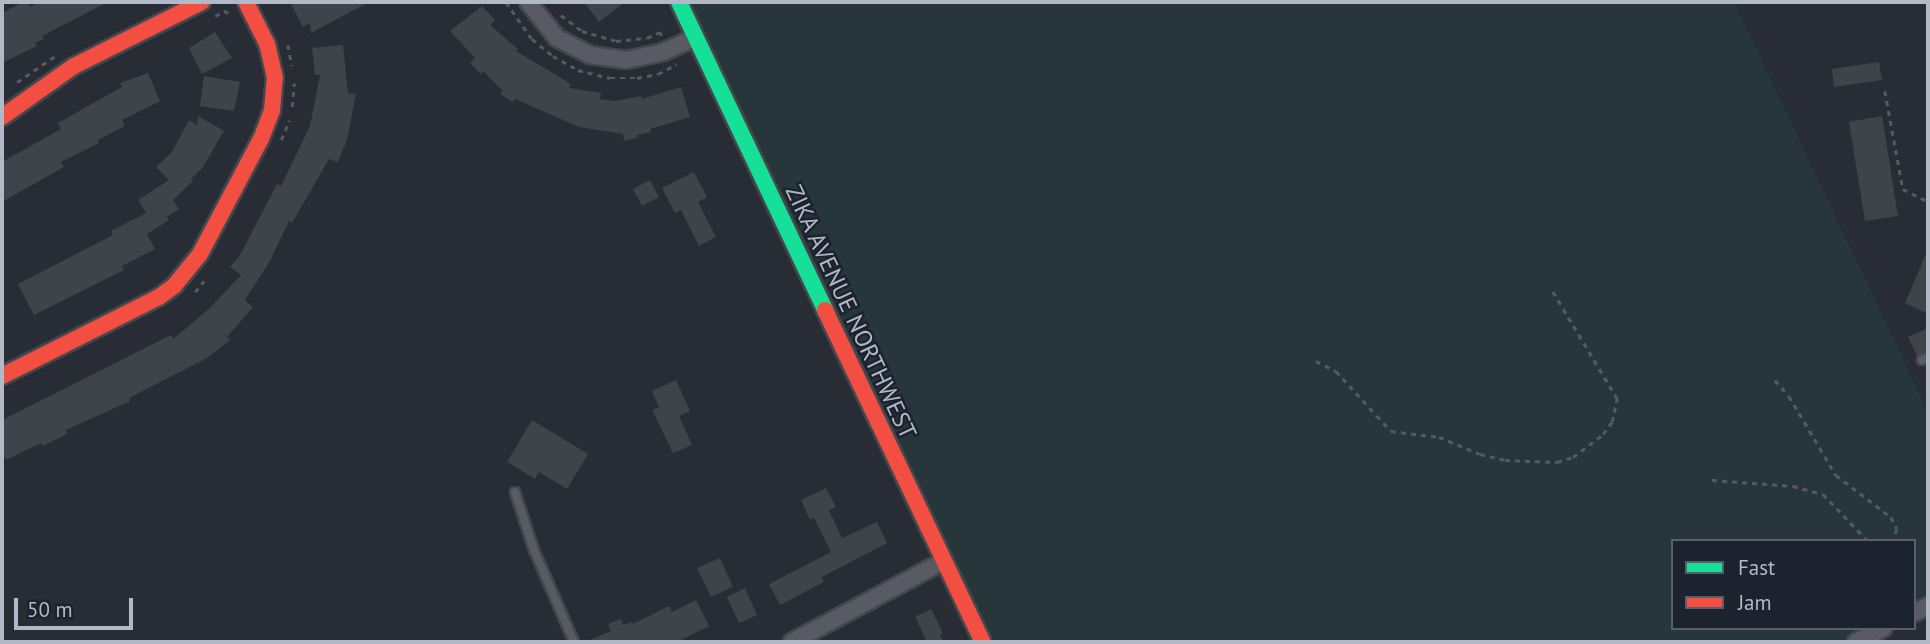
<!DOCTYPE html>
<style>
body{margin:0}
#map{position:relative;width:1930px;height:644px;overflow:hidden;background:#282c34;font-family:"PT Sans",sans-serif}
div>[style]{position:absolute}
[style*='--x']{left:calc(var(--x)*1px);top:calc(var(--y)*1px);width:calc(var(--w)*1px);rotate:calc(var(--a)*1deg)}
.green>*{inset:0;background:#26363a}
.building>*{inset:0;background:#3f434a}
.path>*{height:2.5px;margin-top:-1.25px;transform-origin:0;background:repeating-linear-gradient(90deg,#555a60 0 5px,transparent 0 10px)}
.roads{filter:drop-shadow(2px 0 #44474d) drop-shadow(-2px 0 #44474d) drop-shadow(0 2px #44474d) drop-shadow(0 -2px #44474d)}
.lane>*{height:8px;margin:-4px;padding:0 4px;transform-origin:4px;border-radius:4px;background:#585b63}
.street>*{height:16px;margin:-8px;padding:0 8px;transform-origin:8px;border-radius:8px;background:#585b63}
.fast>*{height:16px;margin:-8px;padding:0 8px;transform-origin:8px;border-radius:8px;background:#16e098}
.jam>*{height:16px;margin:-8px;padding:0 8px;transform-origin:8px;border-radius:8px;background:#f24e42}
span{translate:-50% -50%;white-space:nowrap;text-align:center;line-height:1.15;-webkit-text-stroke:5px #1c222e;paint-order:stroke}
.street-label{font-size:24px;color:#b2b8c6}
.frame{position:absolute;inset:0;border:4px solid #b2b8c6;pointer-events:none}
.legend{position:absolute;left:1671px;top:539px;width:245px;height:91px;box-sizing:border-box;background:#1c222e;border:2px solid #585e6b;margin:0;padding:9px 12px;list-style:none;font-size:21px;color:#b2b8c6}
.legend li{display:flex;align-items:center;gap:14px;height:35px}
.legend b{width:35px;border:2px solid #585e6b}
.scale{position:absolute;left:14px;top:598px;width:119px;height:32px;box-sizing:border-box;border:4px solid #b2b8c6;border-top:0;padding-left:9px;font-size:21px;line-height:24px;white-space:nowrap;color:#b2b8c6;-webkit-text-stroke:5px #1c222e;paint-order:stroke}
</style>
<div id="map">
<div class="green">
<div style="clip-path:polygon(679px 2px,1734px 2px,1928px 412px,1928px 606px,1914px 613px,1914px 541px,1673px 541px,1673px 628px,1884px 628px,1856px 642px,983px 642px)"></div>
</div>
<div class="building">
<div style="clip-path:polygon(23px 2px,28px 2px,30px 7px,39px 2px,108px 2px,42px 36px,44px 39px,35px 43px,37px 46px,2px 63px,2px 13px)"></div>
<div style="clip-path:polygon(290px 2px,369px 2px,311px 33px,310px 23px,303px 27px)"></div>
<div style="clip-path:polygon(584px 2px,625px 2px,599px 22px)"></div>
<div style="clip-path:polygon(482px 6px,495px 20px,490px 25px,518px 49px,516px 51px,571px 84px,569px 88px,601px 93px,600px 99px,615px 101px,641px 96px,642px 99px,681px 87px,690px 117px,650px 129px,651px 132px,637px 135px,637px 138px,624px 141px,623px 134px,579px 127px,515px 99px,513px 102px,500px 94px,503px 91px,483px 71px,481px 74px,470px 63px,475px 58px,450px 31px)"></div>
<div style="clip-path:polygon(215px 32px,232px 58px,202px 74px,189px 48px)"></div>
<div style="clip-path:polygon(343px 45px,348px 93px,356px 94px,347px 140px,338px 162px,329px 159px,292px 223px,289px 221px,270px 261px,245px 300px,253px 307px,227px 337px,230px 340px,207px 358px,129px 398px,130px 401px,66px 430px,67px 434px,43px 446px,41px 443px,6px 460px,2px 452px,2px 420px,171px 335px,173px 339px,210px 308px,241px 275px,230px 267px,240px 255px,277px 184px,281px 186px,310px 126px,320px 75px,315px 75px,312px 48px)"></div>
<div style="clip-path:polygon(1879px 62px,1882px 80px,1834px 87px,1832px 69px)"></div>
<div style="clip-path:polygon(148px 73px,160px 101px,122px 120px,125px 126px,98px 140px,99px 143px,61px 162px,64px 167px,2px 202px,2px 162px,61px 129px,58px 123px,122px 87px,120px 83px)"></div>
<div style="clip-path:polygon(204px 76px,240px 82px,234px 111px,200px 106px)"></div>
<div style="clip-path:polygon(198px 116px,224px 131px,203px 167px,191px 179px,193px 181px,173px 200px,179px 209px,167px 217px,169px 220px,147px 234px,155px 249px,122px 266px,124px 270px,34px 315px,18px 284px,113px 235px,111px 231px,146px 213px,138px 200px,169px 180px,156px 167px,172px 152px,189px 120px,197px 125px)"></div>
<div style="clip-path:polygon(1882px 116px,1898px 216px,1865px 221px,1849px 122px)"></div>
<div style="clip-path:polygon(694px 172px,707px 197px,698px 202px,716px 237px,699px 246px,681px 210px,675px 213px,662px 188px)"></div>
<div style="clip-path:polygon(650px 180px,659px 197px,642px 206px,633px 189px)"></div>
<div style="clip-path:polygon(1928px 249px,1928px 314px,1905px 303px)"></div>
<div style="clip-path:polygon(1928px 328px,1928px 351px,1917px 356px,1908px 337px)"></div>
<div style="clip-path:polygon(676px 380px,690px 411px,679px 416px,692px 445px,673px 453px,652px 410px,659px 407px,652px 391px)"></div>
<div style="clip-path:polygon(532px 420px,588px 454px,567px 489px,539px 472px,535px 479px,507px 462px)"></div>
<div style="clip-path:polygon(826px 488px,836px 507px,829px 510px,842px 538px,877px 522px,887px 543px,822px 577px,824px 582px,780px 605px,769px 584px,831px 552px,814px 518px,810px 520px,801px 500px)"></div>
<div style="clip-path:polygon(720px 558px,733px 587px,711px 597px,697px 568px)"></div>
<div style="clip-path:polygon(745px 588px,757px 615px,739px 623px,727px 597px)"></div>
<div style="clip-path:polygon(696px 600px,709px 626px,677px 642px,585px 642px,611px 631px,608px 624px,621px 619px,623px 625px,632px 622px,633px 624px,669px 606px,672px 612px)"></div>
<div style="clip-path:polygon(931px 609px,943px 633px,940px 635px,943px 642px,927px 642px,915px 617px)"></div>
</div>
<div class="path">
<div style="--x:506;--y:2;--w:45;--a:54.9"></div>
<div style="--x:532;--y:39;--w:27;--a:39"></div>
<div style="--x:553;--y:56;--w:29;--a:29"></div>
<div style="--x:578;--y:70;--w:33;--a:14"></div>
<div style="--x:610;--y:78;--w:27;--a:0"></div>
<div style="--x:637;--y:78;--w:21;--a:-11"></div>
<div style="--x:658;--y:74;--w:21;--a:-28"></div>
<div style="--x:561;--y:15;--w:26;--a:37"></div>
<div style="--x:582;--y:31;--w:35;--a:16"></div>
<div style="--x:616;--y:41;--w:31;--a:-6"></div>
<div style="--x:647;--y:38;--w:14;--a:-25"></div>
<div style="--x:660;--y:32;--w:4;--a:63"></div>
<div style="--x:215;--y:16;--w:10;--a:-29"></div>
<div style="--x:224;--y:11;--w:9;--a:21"></div>
<div style="--x:288;--y:45;--w:21;--a:79"></div>
<div style="--x:17;--y:82;--w:50;--a:-34.3"></div>
<div style="--x:1885;--y:91;--w:100;--a:79.6"></div>
<div style="--x:1903;--y:189;--w:28;--a:27"></div>
<div style="--x:292;--y:107;--w:24;--a:-85"></div>
<div style="--x:281;--y:140;--w:21;--a:-67"></div>
<div style="--x:195;--y:292;--w:14;--a:-51"></div>
<div style="--x:1316;--y:361;--w:22;--a:27"></div>
<div style="--x:1336;--y:371;--w:81;--a:47.5"></div>
<div style="--x:1391;--y:431;--w:48;--a:7.1"></div>
<div style="--x:1439;--y:437;--w:44;--a:22.5"></div>
<div style="--x:1480;--y:454;--w:26;--a:13"></div>
<div style="--x:1505;--y:460;--w:52;--a:2.2"></div>
<div style="--x:1557;--y:462;--w:17;--a:-17"></div>
<div style="--x:1573;--y:457;--w:38;--a:-37"></div>
<div style="--x:1603;--y:434;--w:15;--a:-53"></div>
<div style="--x:1612;--y:422;--w:24;--a:-78"></div>
<div style="--x:1617;--y:399;--w:126;--a:-121"></div>
<div style="--x:1775;--y:380;--w:21;--a:49"></div>
<div style="--x:1789;--y:396;--w:92;--a:59.3"></div>
<div style="--x:1836;--y:475;--w:69;--a:37.4"></div>
<div style="--x:1891;--y:517;--w:13;--a:63"></div>
<div style="--x:1897;--y:529;--w:13;--a:108"></div>
<div style="--x:1712;--y:480;--w:81;--a:4.2"></div>
<div style="--x:1793;--y:486;--w:31;--a:15"></div>
<div style="--x:1823;--y:494;--w:65;--a:46.2"></div>
</div>
<div class="roads">
<div class="lane">
<div style="--x:1922;--y:360;--w:7;--a:-27"></div>
<div style="--x:515;--y:492;--w:61;--a:71.9"></div>
<div style="--x:534;--y:550;--w:100;--a:66.5"></div>
</div>
<div class="street">
<div style="--x:528;--y:2;--w:46;--a:51.1"></div>
<div style="--x:557;--y:38;--w:37;--a:27"></div>
<div style="--x:590;--y:55;--w:36;--a:8"></div>
<div style="--x:626;--y:60;--w:38;--a:-12"></div>
<div style="--x:663;--y:52;--w:36;--a:-24"></div>
<div style="--x:1914;--y:613;--w:16;--a:-27"></div>
<div style="--x:792;--y:642;--w:172;--a:-28.1"></div>
<div style="--x:1856;--y:642;--w:31;--a:-27"></div>
</div>
<div class="fast">
<div style="--x:679;--y:2;--w:341;--a:64.6"></div>
</div>
<div class="jam">
<div style="--x:2;--y:117;--w:88;--a:-35.3"></div>
<div style="--x:74;--y:66;--w:143;--a:-26.6"></div>
<div style="--x:825;--y:310;--w:368;--a:64.6"></div>
<div style="--x:2;--y:376;--w:176;--a:-26.7"></div>
<div style="--x:159;--y:297;--w:19;--a:-36"></div>
<div style="--x:174;--y:286;--w:41;--a:-50.9"></div>
<div style="--x:200;--y:254;--w:130;--a:-62.1"></div>
<div style="--x:261;--y:139;--w:31;--a:-69"></div>
<div style="--x:272;--y:110;--w:32;--a:-85"></div>
<div style="--x:275;--y:78;--w:35;--a:-103"></div>
<div style="--x:267;--y:44;--w:47;--a:-116.6"></div>
</div>
</div>
<div class="street-label">
<span style="left:851px;top:312px;rotate:65deg">ZIKA AVENUE NORTHWEST</span>
</div>
<div class="frame"></div>
<ul class="legend">
<li><b style="height:9px;background:#16e098"></b>Fast</li>
<li><b style="height:9px;background:#f24e42"></b>Jam</li>
</ul>
<div class="scale">50 m</div>
</div>
